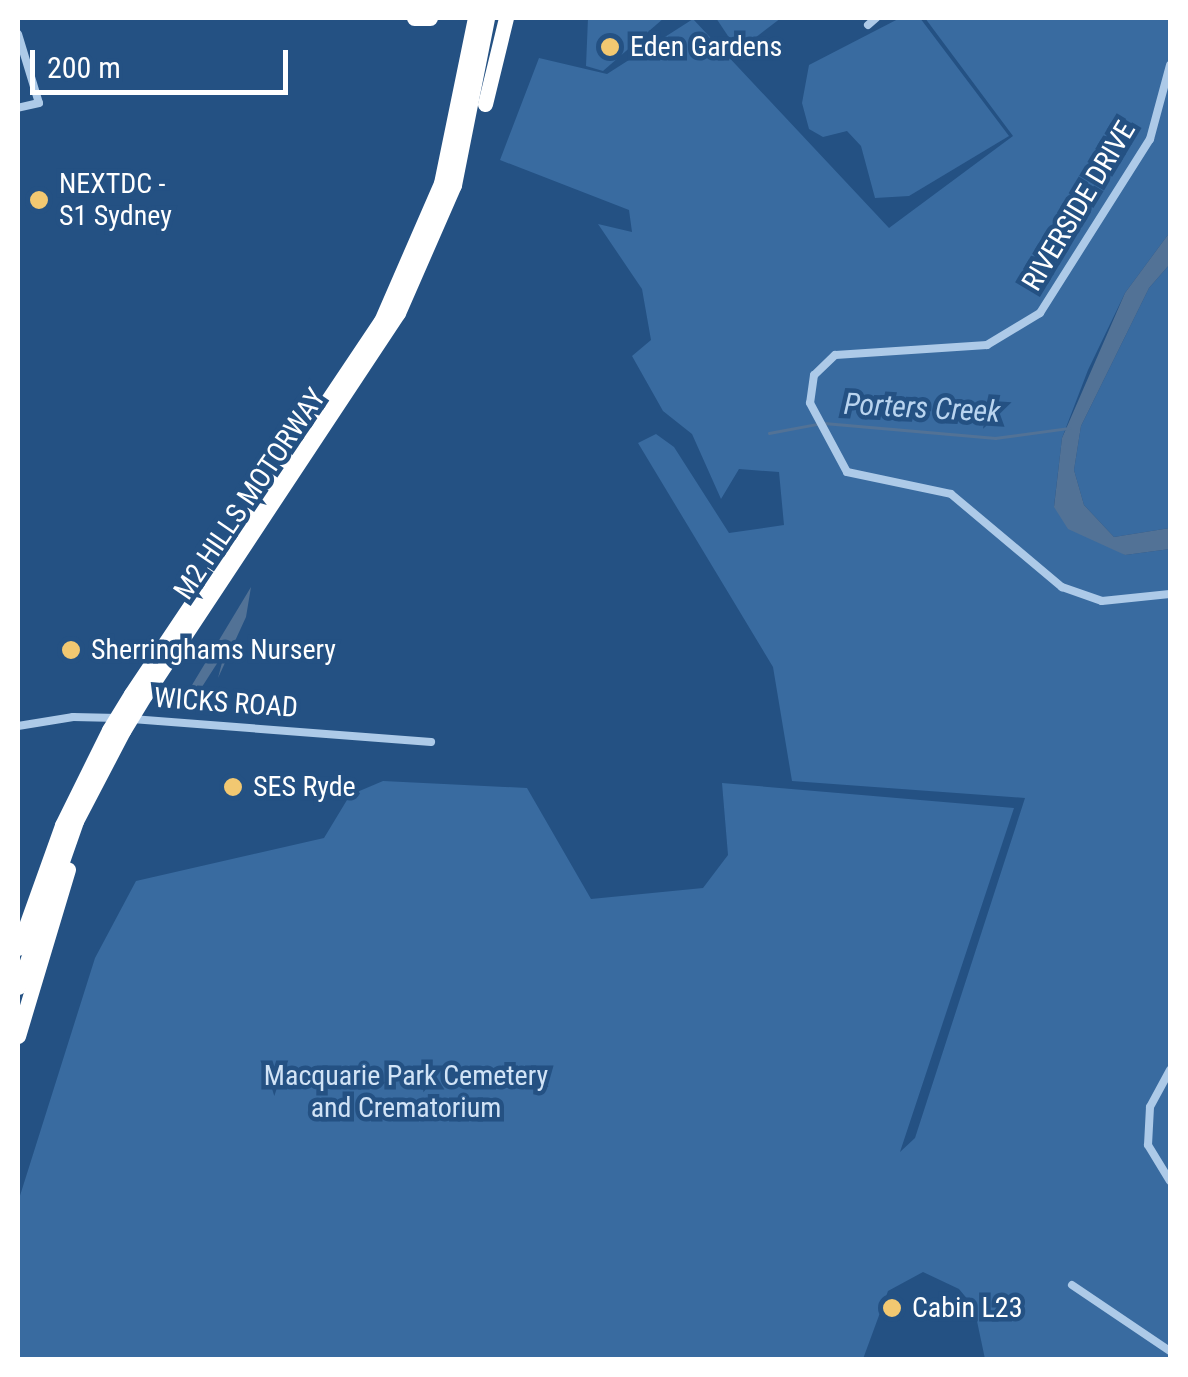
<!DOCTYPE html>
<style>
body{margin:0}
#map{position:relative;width:1188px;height:1377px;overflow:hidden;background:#245183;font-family:"Roboto Condensed",sans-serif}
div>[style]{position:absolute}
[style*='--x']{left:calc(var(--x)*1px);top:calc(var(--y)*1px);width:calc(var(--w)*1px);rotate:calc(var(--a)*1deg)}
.green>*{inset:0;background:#396ba0}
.water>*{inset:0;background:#527296}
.stream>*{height:2.5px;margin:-1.25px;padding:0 1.25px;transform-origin:1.25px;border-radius:1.25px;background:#527296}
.minor>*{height:8px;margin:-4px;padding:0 4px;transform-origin:4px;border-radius:4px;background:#adcae8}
.motorway>*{height:15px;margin:-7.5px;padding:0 7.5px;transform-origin:7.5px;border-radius:7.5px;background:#fff}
.motorway-bridge>*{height:15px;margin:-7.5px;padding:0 7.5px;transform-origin:7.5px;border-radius:7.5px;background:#fff}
.dots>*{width:28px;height:28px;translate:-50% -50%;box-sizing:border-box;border:5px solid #245183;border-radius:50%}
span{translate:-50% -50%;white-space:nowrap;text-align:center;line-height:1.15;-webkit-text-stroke:9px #245183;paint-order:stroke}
.poi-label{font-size:28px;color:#fff}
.left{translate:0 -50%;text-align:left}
.street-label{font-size:28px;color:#fff}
.park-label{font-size:28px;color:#d1e3f6}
.water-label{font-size:30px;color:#b9d4ef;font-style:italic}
.frame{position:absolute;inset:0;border:20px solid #fff;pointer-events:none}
.scale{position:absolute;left:30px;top:50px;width:258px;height:45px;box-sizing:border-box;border:5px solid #fff;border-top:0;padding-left:12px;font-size:30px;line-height:35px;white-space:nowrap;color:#fff;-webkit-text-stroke:8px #245183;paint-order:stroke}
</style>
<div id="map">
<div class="green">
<div style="clip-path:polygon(588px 18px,664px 18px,603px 71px,586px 66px)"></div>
<div style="clip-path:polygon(716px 18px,781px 18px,738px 51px)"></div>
<div style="clip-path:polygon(900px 18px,920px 18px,1009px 136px,909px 196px,875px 198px,861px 146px,847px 131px,823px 137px,809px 129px,802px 103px,809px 65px)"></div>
<div style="clip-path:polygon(925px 18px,1170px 18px,1170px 232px,1125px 293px,1088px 370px,1062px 438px,1054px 506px,1125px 555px,1170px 549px,1170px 1359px,985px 1359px,974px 1307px,959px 1289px,923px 1272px,888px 1291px,863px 1359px,18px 1359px,18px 1202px,95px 958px,136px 881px,324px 838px,350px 795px,383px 781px,527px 788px,591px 899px,703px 888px,728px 855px,722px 783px,1014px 808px,900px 1152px,915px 1138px,1025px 798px,792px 781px,773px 667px,638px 443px,656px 434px,674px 447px,729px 533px,784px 525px,779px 472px,739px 469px,721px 499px,692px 434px,663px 411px,632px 356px,651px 340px,642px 289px,598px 224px,632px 232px,629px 210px,500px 160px,539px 58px,607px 74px,693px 19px,889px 228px,1013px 136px)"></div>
<div style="clip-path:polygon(1170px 264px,1170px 528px,1114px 537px,1084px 505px,1074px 470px,1081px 426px,1149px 288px)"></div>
</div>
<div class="water">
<div style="clip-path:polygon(1170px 232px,1170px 264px,1149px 288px,1081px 426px,1074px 470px,1084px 505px,1114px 537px,1170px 528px,1170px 549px,1125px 555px,1068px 529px,1054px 507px,1062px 438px,1125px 293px)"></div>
<div style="clip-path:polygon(251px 587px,246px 617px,218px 678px,225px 651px,200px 690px,192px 685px)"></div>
</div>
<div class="stream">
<div style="--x:824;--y:423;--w:172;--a:5"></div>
<div style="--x:995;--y:438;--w:75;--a:-7.7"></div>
<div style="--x:769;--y:433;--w:49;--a:-10.6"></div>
</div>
<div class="minor">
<div style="--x:868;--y:25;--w:11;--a:-41"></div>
<div style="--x:18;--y:34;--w:72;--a:73.1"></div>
<div style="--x:39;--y:103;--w:22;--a:167"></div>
<div style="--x:1170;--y:65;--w:77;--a:105.1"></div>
<div style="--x:1150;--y:139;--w:206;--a:122.3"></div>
<div style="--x:1040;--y:313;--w:62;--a:148.9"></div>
<div style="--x:987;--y:345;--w:152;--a:176.2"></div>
<div style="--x:835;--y:355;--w:29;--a:136"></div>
<div style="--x:814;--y:375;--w:28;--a:98"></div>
<div style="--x:810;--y:403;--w:78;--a:61.8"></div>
<div style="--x:847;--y:472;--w:106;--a:11.9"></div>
<div style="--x:951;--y:494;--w:145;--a:40"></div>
<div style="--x:1062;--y:587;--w:42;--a:19.3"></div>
<div style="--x:1102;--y:601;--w:68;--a:-5.9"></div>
<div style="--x:132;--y:719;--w:300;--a:4.4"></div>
<div style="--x:18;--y:726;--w:56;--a:-9.3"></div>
<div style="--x:73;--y:717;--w:45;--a:1.3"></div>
<div style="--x:1170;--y:1070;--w:42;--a:118.4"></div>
<div style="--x:1150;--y:1107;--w:38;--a:93"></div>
<div style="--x:1148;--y:1145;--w:42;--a:58.6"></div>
<div style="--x:1072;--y:1285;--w:118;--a:34"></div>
</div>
<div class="motorway">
<div style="--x:414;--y:18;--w:16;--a:0"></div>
<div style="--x:485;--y:104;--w:89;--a:-76.3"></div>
<div style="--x:131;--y:694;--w:449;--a:-56.2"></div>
<div style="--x:381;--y:321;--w:150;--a:-66.5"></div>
<div style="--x:441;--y:183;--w:168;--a:-78.4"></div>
<div style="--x:145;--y:695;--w:458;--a:-56.5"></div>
<div style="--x:398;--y:313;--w:140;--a:-66.4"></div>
<div style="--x:454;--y:185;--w:170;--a:-78.8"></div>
<div style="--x:18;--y:948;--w:131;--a:-70.3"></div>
<div style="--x:62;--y:825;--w:106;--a:-63.7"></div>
<div style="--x:18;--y:987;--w:176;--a:-70.7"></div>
<div style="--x:76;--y:821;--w:102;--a:-62.4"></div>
<div style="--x:18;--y:1036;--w:174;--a:-73.3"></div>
</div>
<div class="motorway-bridge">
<div style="--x:109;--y:730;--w:42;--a:-58.6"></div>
<div style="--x:123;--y:731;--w:42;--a:-58.6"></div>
</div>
<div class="dots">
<div style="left:610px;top:47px;background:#f2c871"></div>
<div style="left:39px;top:200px;background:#f2c871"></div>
<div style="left:71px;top:650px;background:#f2c871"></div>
<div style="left:233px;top:787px;background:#f2c871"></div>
<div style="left:892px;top:1308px;background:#f2c871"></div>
</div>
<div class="poi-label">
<span class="left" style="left:630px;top:47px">Eden Gardens</span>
<span class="left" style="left:59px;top:200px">NEXTDC -<br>S1 Sydney</span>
<span class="left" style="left:91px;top:650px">Sherringhams Nursery</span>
<span class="left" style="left:253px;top:787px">SES Ryde</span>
<span class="left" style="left:912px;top:1308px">Cabin L23</span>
</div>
<div class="street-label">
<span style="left:1079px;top:206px;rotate:-59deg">RIVERSIDE DRIVE</span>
<span style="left:250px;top:494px;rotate:-56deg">M2 HILLS MOTORWAY</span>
<span style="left:226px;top:703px;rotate:4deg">WICKS ROAD</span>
</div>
<div class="park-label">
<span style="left:406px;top:1092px">Macquarie Park Cemetery<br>and Crematorium</span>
</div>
<div class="water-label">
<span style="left:922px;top:408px;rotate:3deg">Porters Creek</span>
</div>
<div class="frame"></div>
<div class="scale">200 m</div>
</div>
